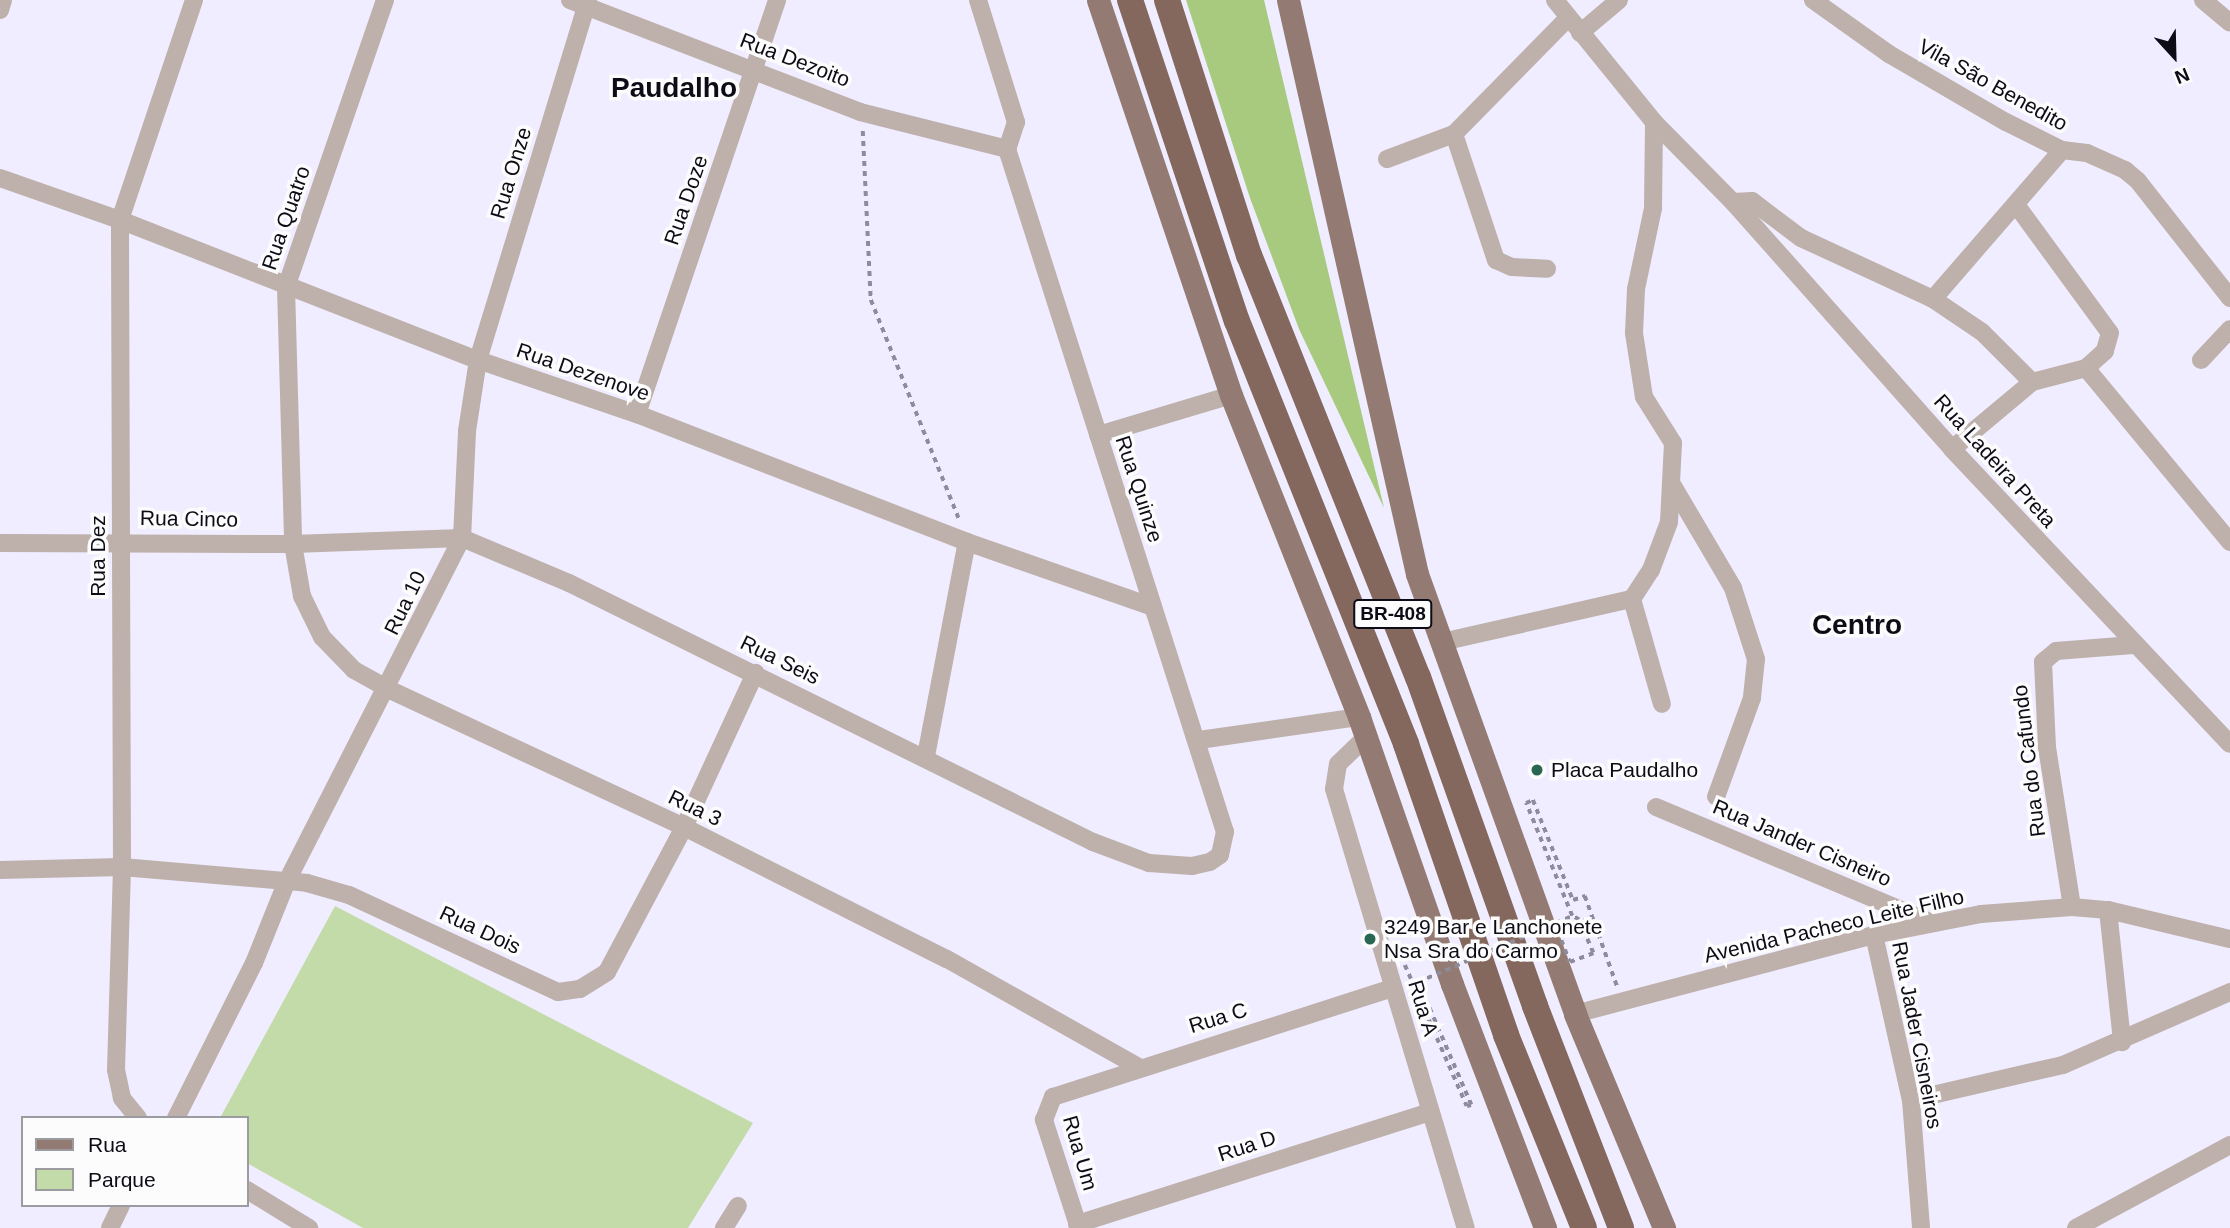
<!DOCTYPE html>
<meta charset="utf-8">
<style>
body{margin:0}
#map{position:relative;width:2230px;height:1228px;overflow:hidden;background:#efedff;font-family:Arial,sans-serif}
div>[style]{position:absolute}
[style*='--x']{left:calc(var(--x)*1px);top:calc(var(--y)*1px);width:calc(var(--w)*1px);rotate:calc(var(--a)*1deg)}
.green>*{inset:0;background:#c3dba8}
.forest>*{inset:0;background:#a8ca7f}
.path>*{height:3.5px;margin-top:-1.75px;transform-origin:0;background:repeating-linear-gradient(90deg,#8e8c9b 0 5px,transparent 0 10px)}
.minor>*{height:18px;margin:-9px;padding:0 9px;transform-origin:9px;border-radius:9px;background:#beb0ab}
.major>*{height:23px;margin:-11.5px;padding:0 11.5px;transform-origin:11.5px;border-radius:11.5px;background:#937a72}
.highway>*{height:26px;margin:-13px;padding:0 13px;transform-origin:13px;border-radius:13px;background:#84675d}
.path-bridge>*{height:3.5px;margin-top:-1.75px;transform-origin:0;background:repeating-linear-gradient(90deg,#8e8c9b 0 5px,transparent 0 10px)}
.dots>*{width:19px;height:19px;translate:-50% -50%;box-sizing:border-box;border:4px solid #fcfcfc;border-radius:50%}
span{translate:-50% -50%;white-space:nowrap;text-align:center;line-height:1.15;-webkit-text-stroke:7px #fcfcfc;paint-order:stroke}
.shield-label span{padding:2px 5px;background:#fcfcfc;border:2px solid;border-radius:5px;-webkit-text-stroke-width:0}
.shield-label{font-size:19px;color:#0d0b15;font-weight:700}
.street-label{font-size:21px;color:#0d0b15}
.poi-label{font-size:21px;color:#0d0b15}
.left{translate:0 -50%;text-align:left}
.district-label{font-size:28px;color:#0d0b15;font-weight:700}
.legend{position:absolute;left:21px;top:1116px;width:228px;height:91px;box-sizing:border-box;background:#fcfcfc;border:2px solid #9c9ca0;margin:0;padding:9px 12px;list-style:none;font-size:21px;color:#0d0b15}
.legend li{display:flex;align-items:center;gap:14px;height:35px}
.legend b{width:35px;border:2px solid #9c9ca0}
.north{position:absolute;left:2139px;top:21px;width:70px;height:70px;-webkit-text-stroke:5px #fcfcfc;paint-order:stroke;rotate:158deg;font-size:19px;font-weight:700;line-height:28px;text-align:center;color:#0d0b15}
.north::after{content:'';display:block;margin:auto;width:24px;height:32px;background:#0d0b15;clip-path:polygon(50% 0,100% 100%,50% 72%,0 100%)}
</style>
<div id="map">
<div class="green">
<div style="clip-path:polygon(335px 906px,753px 1123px,688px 1228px,363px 1228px,247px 1163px,247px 1118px,220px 1118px)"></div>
</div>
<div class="forest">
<div style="clip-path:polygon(1186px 0,1264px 0,1384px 508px,1299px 329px,1250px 198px)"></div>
</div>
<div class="path">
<div style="--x:863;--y:131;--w:169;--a:87.3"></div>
<div style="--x:871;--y:300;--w:236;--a:68.1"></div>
<div style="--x:1585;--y:896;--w:96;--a:70.4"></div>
<div style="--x:1565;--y:928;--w:30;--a:-21"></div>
</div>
<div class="minor">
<div style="--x:385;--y:0;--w:304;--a:109"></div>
<div style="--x:286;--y:287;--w:257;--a:88.4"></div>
<div style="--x:293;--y:544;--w:53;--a:80.2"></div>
<div style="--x:302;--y:596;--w:46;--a:64"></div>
<div style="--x:322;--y:637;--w:46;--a:45.9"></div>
<div style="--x:354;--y:670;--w:39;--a:29"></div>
<div style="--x:388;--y:689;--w:327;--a:25"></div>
<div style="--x:684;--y:827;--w:294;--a:26.7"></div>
<div style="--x:947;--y:959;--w:220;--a:29.4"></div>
<div style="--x:570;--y:0;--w:311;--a:21.1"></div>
<div style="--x:860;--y:112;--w:152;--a:14.1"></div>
<div style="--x:978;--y:0;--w:128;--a:72.7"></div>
<div style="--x:1016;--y:122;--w:28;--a:108"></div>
<div style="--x:1813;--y:0;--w:93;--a:35.4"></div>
<div style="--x:1889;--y:54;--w:135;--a:30.2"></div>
<div style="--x:2006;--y:122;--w:63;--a:26.6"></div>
<div style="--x:2062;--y:150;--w:25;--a:7"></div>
<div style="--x:2087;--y:153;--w:42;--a:24.1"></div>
<div style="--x:2125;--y:170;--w:17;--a:40"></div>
<div style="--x:2138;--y:181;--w:149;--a:51.8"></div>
<div style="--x:2203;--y:0;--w:35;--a:40"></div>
<div style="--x:0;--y:10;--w:10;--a:-73"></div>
<div style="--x:1580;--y:33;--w:51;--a:-40.2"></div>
<div style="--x:1654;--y:122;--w:112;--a:45.4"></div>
<div style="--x:1733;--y:202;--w:19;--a:-3"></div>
<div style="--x:1752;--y:201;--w:61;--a:37.1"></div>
<div style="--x:1801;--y:238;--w:145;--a:24.8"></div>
<div style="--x:1933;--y:299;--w:59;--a:34"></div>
<div style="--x:1982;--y:332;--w:71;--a:45"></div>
<div style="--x:1454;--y:134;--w:133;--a:71.6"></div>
<div style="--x:1496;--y:260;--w:17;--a:24"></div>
<div style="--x:1512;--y:267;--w:35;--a:3"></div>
<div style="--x:1387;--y:159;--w:72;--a:-20.5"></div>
<div style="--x:1454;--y:134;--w:163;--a:-45.5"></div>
<div style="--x:0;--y:178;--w:127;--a:19.3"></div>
<div style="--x:120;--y:220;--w:384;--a:21.4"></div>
<div style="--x:478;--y:360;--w:168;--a:18.8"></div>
<div style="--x:637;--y:414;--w:354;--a:21.2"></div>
<div style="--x:967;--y:542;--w:197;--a:19.3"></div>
<div style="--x:1733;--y:202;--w:330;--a:48.4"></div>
<div style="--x:1952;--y:449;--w:405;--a:46.7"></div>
<div style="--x:2017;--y:206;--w:157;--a:53.8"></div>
<div style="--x:2110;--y:333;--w:19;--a:106"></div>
<div style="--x:2105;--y:351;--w:25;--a:138"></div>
<div style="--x:2086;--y:368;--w:226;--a:50.4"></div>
<div style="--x:1933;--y:299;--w:197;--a:-49.1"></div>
<div style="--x:2201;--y:360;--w:42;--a:-46.9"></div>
<div style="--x:637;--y:414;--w:437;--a:-71.3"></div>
<div style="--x:1098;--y:435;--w:139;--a:-16.7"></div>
<div style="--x:1952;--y:449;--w:104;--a:-39.9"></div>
<div style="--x:2032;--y:382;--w:56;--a:-14.5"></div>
<div style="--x:1673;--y:486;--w:118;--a:59.5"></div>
<div style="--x:1733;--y:588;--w:75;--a:72.1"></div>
<div style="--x:1756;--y:659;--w:39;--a:96"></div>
<div style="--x:1752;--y:698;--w:105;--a:110"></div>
<div style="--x:0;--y:543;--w:293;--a:0.2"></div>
<div style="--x:293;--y:544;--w:169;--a:-2"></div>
<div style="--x:462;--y:538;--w:116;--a:22.8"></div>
<div style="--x:569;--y:583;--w:585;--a:26.3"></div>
<div style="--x:1093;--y:842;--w:60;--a:20.6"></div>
<div style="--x:1149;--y:863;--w:43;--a:4"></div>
<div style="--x:1192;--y:866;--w:18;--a:-13"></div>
<div style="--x:1210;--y:862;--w:12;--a:-35"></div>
<div style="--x:1220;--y:855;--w:24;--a:-78"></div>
<div style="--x:1225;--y:832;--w:717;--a:-107.7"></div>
<div style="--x:1632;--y:599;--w:109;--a:74.1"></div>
<div style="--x:1442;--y:642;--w:195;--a:-12.8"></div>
<div style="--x:1632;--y:599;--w:35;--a:-57"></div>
<div style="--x:1651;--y:570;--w:51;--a:-69.4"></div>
<div style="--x:1669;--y:522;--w:79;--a:-87.1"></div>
<div style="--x:1673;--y:443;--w:54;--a:-122.2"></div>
<div style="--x:1644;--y:397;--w:65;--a:-98.9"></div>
<div style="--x:1634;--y:333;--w:44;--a:-87.4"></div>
<div style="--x:1636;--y:289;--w:83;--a:-78.1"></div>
<div style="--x:1653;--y:208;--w:86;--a:-89.3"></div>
<div style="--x:1654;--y:122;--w:157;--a:-129.1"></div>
<div style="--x:1366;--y:737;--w:39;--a:136"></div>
<div style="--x:1338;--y:764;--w:25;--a:99"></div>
<div style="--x:1334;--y:789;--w:458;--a:73.3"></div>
<div style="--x:1199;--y:740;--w:162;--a:-8.2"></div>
<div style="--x:926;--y:756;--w:218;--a:-79.2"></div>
<div style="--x:1656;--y:807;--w:297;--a:22.8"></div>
<div style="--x:0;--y:870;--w:122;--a:-1.4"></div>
<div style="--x:122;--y:867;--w:186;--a:4.9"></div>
<div style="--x:307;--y:883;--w:44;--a:15.9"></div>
<div style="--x:349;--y:895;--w:230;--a:24.9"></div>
<div style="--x:558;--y:992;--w:22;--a:-8"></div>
<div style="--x:580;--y:989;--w:32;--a:-32"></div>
<div style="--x:607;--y:972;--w:164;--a:-62"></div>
<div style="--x:684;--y:827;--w:170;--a:-65.2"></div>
<div style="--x:2072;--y:907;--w:162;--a:-98.9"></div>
<div style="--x:2047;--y:747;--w:85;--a:-92.7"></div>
<div style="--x:2043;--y:662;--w:17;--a:-40"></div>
<div style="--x:2056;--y:651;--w:77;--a:-4.5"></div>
<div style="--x:2108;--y:910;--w:133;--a:83.9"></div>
<div style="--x:1874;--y:935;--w:169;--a:77.4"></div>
<div style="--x:1911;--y:1100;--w:128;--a:85.5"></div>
<div style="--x:1575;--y:1014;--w:309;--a:-14.8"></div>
<div style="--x:1874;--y:935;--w:109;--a:-11.1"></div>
<div style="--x:1981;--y:914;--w:91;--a:-4.4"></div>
<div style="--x:2072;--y:907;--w:36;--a:5"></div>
<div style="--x:2108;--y:910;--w:125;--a:13.4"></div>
<div style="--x:1911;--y:1100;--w:156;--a:-13"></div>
<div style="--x:2063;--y:1065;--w:182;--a:-23.6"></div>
<div style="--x:138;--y:1118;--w:26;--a:-129"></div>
<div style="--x:122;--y:1098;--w:29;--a:-102"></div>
<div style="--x:116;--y:1070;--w:203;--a:-88.3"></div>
<div style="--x:122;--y:867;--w:647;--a:-90.18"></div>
<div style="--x:120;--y:220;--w:232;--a:-71.4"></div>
<div style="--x:176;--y:1118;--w:174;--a:-63.3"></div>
<div style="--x:254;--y:963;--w:88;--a:-68.1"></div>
<div style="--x:287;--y:881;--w:385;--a:-63"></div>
<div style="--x:462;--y:538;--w:107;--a:-87.3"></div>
<div style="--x:467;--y:431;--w:72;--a:-81.2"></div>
<div style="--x:478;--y:360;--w:376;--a:-73"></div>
<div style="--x:247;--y:1190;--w:73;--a:31.5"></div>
<div style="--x:1077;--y:1224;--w:370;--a:-17.6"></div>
<div style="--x:110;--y:1228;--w:25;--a:-64"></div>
<div style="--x:724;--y:1228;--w:26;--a:-58"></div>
<div style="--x:1079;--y:1228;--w:114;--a:-108"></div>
<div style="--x:1044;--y:1120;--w:25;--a:-69"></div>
<div style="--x:1053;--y:1097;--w:357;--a:-17.8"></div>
<div style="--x:2076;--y:1228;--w:175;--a:-28.3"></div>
</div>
<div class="major">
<div style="--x:1098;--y:0;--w:417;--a:71.4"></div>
<div style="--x:1231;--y:395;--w:347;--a:68.3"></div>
<div style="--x:1359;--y:717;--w:283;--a:70.8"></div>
<div style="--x:1452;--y:984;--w:261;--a:69.1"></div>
<div style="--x:1288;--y:0;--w:588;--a:77.33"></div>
<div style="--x:1417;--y:574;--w:468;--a:70.2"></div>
<div style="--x:1575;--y:1014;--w:232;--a:67.4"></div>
</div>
<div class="highway">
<div style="--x:1130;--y:0;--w:338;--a:71.6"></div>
<div style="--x:1237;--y:321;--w:456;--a:68.2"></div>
<div style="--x:1406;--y:744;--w:308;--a:71"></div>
<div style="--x:1506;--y:1035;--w:208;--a:68"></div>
<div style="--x:1167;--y:0;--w:268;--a:72.2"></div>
<div style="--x:1249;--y:255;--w:455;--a:68.2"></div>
<div style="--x:1418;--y:677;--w:349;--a:70.4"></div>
<div style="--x:1535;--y:1006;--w:238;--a:68.8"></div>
</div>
<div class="path-bridge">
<div style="--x:1558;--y:931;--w:33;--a:69"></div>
<div style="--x:1570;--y:962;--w:25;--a:-21"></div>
<div style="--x:1593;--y:953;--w:36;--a:-113"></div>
<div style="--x:1579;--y:920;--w:8;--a:-150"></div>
<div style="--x:1405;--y:965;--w:154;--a:66.3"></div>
<div style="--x:1467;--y:1106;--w:4;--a:-14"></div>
<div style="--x:1471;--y:1105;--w:134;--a:-113.3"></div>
<div style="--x:1418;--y:982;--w:168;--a:-23.2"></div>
<div style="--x:1572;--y:916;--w:122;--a:-112.2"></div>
<div style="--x:1526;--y:803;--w:8;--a:-23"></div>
<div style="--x:1533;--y:800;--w:108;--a:68.2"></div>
<div style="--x:1573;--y:900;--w:13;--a:-18"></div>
</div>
<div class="dots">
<div style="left:1537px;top:770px;background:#2a6753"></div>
<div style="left:1370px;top:939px;background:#2a6753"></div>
</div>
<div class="shield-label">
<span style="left:1393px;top:614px">BR-408</span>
</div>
<div class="street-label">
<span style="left:795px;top:60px;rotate:21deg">Rua Dezoito</span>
<span style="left:1993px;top:85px;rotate:29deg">Vila São Benedito</span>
<span style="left:511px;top:173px;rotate:-73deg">Rua Onze</span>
<span style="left:686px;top:200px;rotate:-71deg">Rua Doze</span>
<span style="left:286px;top:218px;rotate:-71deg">Rua Quatro</span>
<span style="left:583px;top:372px;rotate:19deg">Rua Dezenove</span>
<span style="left:1995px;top:461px;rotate:48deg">Rua Ladeira Preta</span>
<span style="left:1139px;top:489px;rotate:72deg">Rua Quinze</span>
<span style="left:189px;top:519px;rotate:1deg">Rua Cinco</span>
<span style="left:98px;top:556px;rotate:-90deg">Rua Dez</span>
<span style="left:405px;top:603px;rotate:-64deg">Rua 10</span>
<span style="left:780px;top:660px;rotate:26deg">Rua Seis</span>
<span style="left:2029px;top:761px;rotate:-97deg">Rua do Cafundo</span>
<span style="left:695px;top:808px;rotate:26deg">Rua 3</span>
<span style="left:1802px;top:843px;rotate:23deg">Rua Jander Cisneiro</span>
<span style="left:1834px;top:926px;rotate:-13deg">Avenida Pacheco Leite Filho</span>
<span style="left:480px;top:930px;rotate:25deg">Rua Dois</span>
<span style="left:1423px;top:1008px;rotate:73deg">Rua A</span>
<span style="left:1218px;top:1018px;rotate:-17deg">Rua C</span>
<span style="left:1917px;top:1035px;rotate:79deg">Rua Jader Cisneiros</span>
<span style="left:1247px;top:1146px;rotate:-18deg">Rua D</span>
<span style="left:1080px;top:1153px;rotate:74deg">Rua Um</span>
</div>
<div class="poi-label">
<span class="left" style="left:1551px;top:770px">Placa Paudalho</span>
<span class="left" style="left:1384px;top:939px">3249 Bar e Lanchonete<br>Nsa Sra do Carmo</span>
</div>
<div class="district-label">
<span style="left:674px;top:88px">Paudalho</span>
<span style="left:1857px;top:625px">Centro</span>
</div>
<ul class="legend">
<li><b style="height:9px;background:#937a72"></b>Rua</li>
<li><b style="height:19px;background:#c3dba8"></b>Parque</li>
</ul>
<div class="north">N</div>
</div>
